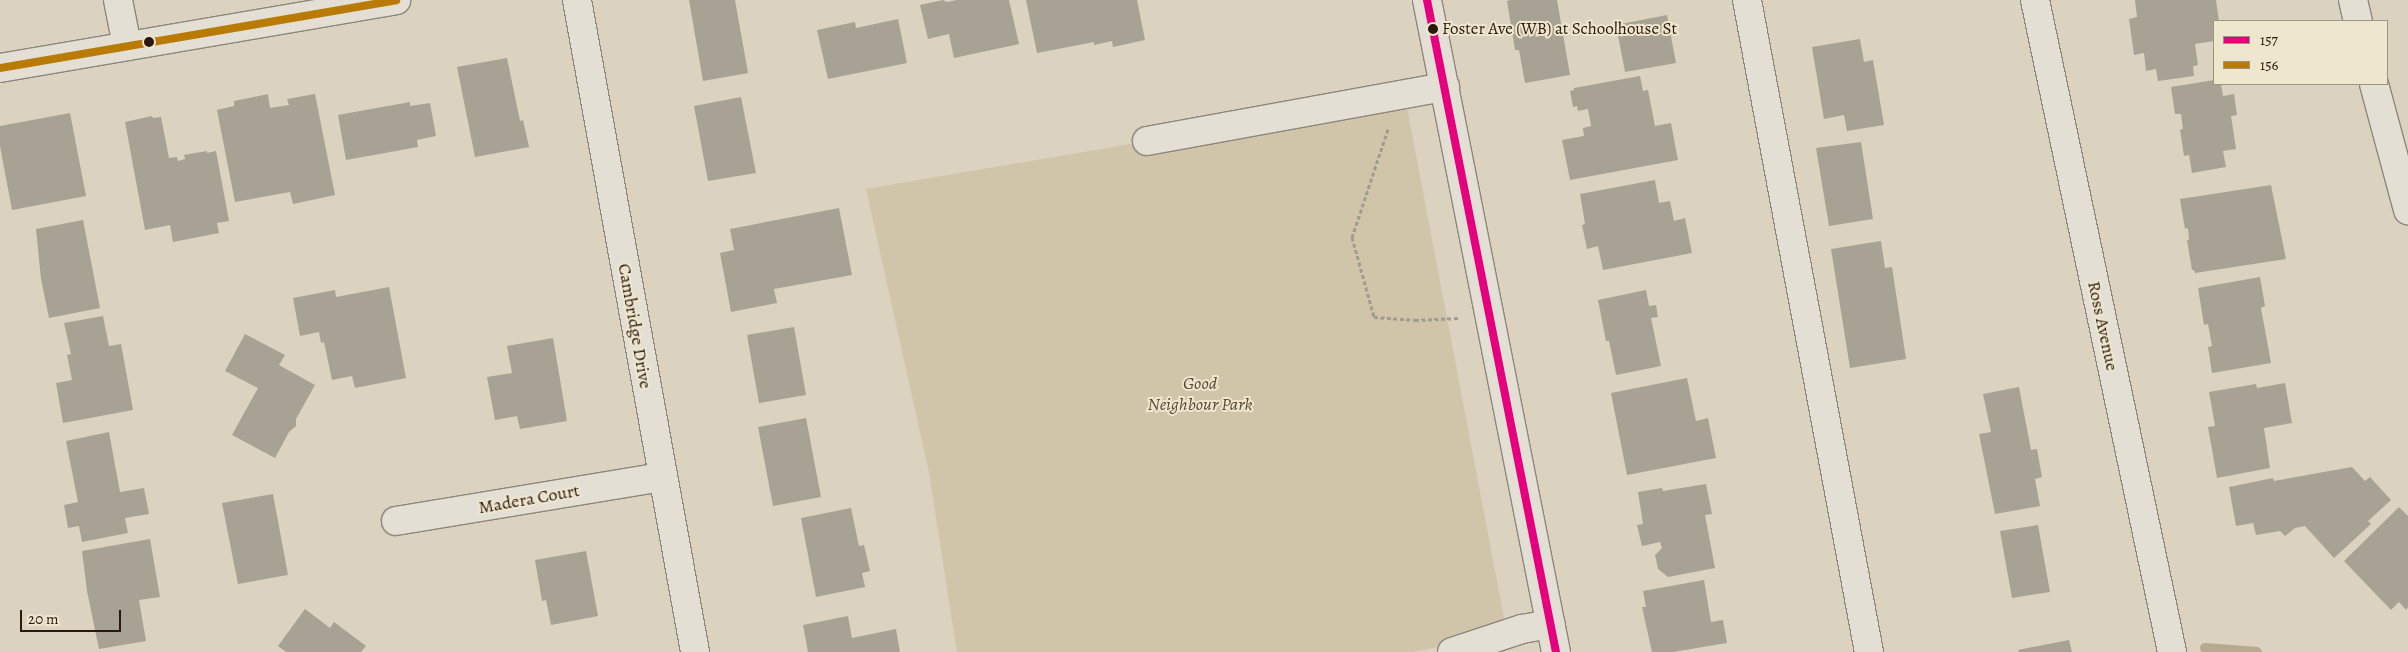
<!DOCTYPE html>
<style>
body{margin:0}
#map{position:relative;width:2408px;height:652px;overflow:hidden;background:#dbd3bf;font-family:Alegreya,serif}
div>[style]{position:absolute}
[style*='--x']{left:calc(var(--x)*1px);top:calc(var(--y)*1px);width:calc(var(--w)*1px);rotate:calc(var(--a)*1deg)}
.green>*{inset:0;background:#d0c4a9}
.stream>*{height:10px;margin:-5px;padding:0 5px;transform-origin:5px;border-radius:5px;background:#b6a98f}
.building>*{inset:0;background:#a8a294}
.path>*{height:3px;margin-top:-1.5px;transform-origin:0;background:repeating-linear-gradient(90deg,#a09c93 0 4px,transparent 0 6.5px)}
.roads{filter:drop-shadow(1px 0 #8d867a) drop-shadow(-1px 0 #8d867a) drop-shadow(0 1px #8d867a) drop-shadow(0 -1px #8d867a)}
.minor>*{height:28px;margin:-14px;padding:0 14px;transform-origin:14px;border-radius:14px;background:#e3dfd5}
.bus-1>*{height:8px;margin:-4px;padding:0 4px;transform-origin:4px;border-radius:4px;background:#e5007d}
.bus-2>*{height:8px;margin:-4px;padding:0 4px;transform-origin:4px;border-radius:4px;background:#b97b04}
.dots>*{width:14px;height:14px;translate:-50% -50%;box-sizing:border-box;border:2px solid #efe6ce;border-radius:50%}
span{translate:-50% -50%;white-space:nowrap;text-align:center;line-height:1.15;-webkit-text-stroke:4px #efe6ce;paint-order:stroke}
.bus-label{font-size:17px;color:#29180d}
.left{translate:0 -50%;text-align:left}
.street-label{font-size:18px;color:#29180d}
.park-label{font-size:18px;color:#584836;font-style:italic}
.legend{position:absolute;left:2213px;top:20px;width:175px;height:65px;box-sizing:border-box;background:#efe6ce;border:1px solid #a09481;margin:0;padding:6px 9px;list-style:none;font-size:15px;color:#29180d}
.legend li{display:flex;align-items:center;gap:10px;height:25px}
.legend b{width:25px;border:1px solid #a09481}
.scale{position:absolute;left:20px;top:610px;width:101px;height:22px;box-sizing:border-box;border:2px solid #29180d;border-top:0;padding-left:6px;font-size:15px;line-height:18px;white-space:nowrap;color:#29180d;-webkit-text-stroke:4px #efe6ce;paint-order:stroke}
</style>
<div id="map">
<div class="green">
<div style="clip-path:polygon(1405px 97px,1507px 634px,1413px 652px,957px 652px,929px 473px,866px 189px)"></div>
</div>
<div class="stream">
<div style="--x:2205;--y:648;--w:52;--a:4.4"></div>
</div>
<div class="building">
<div style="clip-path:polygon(689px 0,735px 0,748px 73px,703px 81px)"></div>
<div style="clip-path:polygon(943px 0,947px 2px,957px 0,1009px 0,1019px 44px,954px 58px,949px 34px,928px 39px,920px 5px)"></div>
<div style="clip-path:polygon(1026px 0,1137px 0,1145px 40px,1113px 47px,1112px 41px,1094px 45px,1094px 42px,1037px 53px)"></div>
<div style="clip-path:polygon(1510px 0,1557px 0,1570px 75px,1525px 83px,1519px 50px,1515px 50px,1507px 1px)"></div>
<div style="clip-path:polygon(2135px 0,2216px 0,2219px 21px,2214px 21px,2214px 41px,2195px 44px,2198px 65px,2193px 66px,2194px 76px,2158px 81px,2156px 69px,2146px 71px,2144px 53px,2134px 55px,2129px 19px,2137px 17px)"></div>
<div style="clip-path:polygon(1667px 15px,1676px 63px,1625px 72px,1616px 25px)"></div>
<div style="clip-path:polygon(898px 19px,907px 63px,828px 79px,817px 30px,855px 22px,856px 28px)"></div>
<div style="clip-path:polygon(1860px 39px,1864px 62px,1873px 60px,1884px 125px,1847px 131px,1844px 115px,1824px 119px,1812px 47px)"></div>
<div style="clip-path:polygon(507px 58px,520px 121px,523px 120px,529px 147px,475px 157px,457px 67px)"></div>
<div style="clip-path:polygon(1640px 76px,1643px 91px,1648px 90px,1655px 126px,1671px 123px,1678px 160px,1570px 180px,1562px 140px,1584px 136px,1583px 128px,1591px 126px,1588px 109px,1578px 111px,1577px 106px,1573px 107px,1570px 91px,1574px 90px,1574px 88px)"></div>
<div style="clip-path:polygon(2214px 80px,2214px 84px,2221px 84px,2223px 96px,2234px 94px,2237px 115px,2231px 116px,2236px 149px,2223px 151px,2226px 167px,2192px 173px,2189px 155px,2184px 156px,2180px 130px,2183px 129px,2181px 114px,2175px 114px,2171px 87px)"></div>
<div style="clip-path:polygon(268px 94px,270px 108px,289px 105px,287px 99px,315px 94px,335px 195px,293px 204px,290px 192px,235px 202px,217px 110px,234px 106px,234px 101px)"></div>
<div style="clip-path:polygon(741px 97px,756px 173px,708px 181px,694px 106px)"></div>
<div style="clip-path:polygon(410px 102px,410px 106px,430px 103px,436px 136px,417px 140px,418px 147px,346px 160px,338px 115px)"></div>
<div style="clip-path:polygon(70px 113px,86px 196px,12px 210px,0 146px,0 126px)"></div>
<div style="clip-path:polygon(152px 116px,153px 118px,161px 117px,169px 158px,177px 157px,178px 161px,185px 159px,184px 155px,207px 151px,207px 153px,216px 151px,229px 221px,217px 223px,219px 233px,173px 242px,170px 225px,145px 230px,125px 122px)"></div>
<div style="clip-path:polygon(1861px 142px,1873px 219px,1829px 226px,1816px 148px)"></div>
<div style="clip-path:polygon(1655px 180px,1659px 203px,1670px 201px,1674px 221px,1685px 218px,1692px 253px,1603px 270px,1598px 246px,1587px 249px,1582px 225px,1585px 224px,1580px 194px)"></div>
<div style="clip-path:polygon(2271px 185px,2286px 259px,2195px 273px,2194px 270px,2192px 270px,2187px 240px,2189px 240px,2188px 228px,2185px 229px,2180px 199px)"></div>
<div style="clip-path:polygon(839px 208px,852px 275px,774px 289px,777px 303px,731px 312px,720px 253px,734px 250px,730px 229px)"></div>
<div style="clip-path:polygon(83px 220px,100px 308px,49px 318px,41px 279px,36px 229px)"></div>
<div style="clip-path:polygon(1881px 241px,1885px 268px,1892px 267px,1906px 359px,1850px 368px,1831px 249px)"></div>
<div style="clip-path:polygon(2260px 277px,2265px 306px,2261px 308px,2271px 363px,2212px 373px,2208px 347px,2212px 346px,2208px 324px,2204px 325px,2198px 288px)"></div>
<div style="clip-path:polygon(389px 287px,406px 378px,355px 388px,352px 376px,332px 380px,324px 342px,321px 343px,319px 332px,300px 336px,293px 298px,335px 290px,336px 297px)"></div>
<div style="clip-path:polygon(1646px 290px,1649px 306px,1656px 305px,1658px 317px,1651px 318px,1661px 366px,1616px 375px,1609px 341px,1606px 341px,1598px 300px)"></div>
<div style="clip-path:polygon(103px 316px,109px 346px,121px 344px,133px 410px,63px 423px,56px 383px,72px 380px,67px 355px,71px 354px,64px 323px)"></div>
<div style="clip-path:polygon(794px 327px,806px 395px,759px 403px,747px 335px)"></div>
<div style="clip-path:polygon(245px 334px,285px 355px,279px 365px,315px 385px,296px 419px,296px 426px,289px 432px,275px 458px,232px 435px,258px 388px,225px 371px)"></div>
<div style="clip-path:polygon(553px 338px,567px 421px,520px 429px,517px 416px,495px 420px,487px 377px,512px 373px,507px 346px)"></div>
<div style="clip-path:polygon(1687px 378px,1696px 421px,1708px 418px,1716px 458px,1627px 475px,1611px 393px)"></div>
<div style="clip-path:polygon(2285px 383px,2292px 423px,2264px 428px,2270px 468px,2217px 478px,2208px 427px,2215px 426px,2209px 392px,2256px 384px,2257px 388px)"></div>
<div style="clip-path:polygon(2019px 387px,2031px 450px,2037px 449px,2042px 477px,2035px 479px,2040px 506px,1995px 514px,1979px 434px,1991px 432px,1983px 394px)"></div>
<div style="clip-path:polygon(806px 418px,821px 497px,773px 506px,758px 427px)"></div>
<div style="clip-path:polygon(109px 432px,120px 492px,144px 488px,149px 514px,125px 518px,128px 533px,82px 542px,79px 526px,68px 528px,64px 505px,78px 502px,66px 441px)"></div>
<div style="clip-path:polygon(2352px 467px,2365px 481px,2370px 477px,2391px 500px,2368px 521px,2371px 524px,2334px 558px,2305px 526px,2295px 528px,2285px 536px,2280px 531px,2256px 535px,2253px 523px,2236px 526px,2229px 487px,2273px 478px,2274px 481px)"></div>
<div style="clip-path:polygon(1706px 484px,1712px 514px,1705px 515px,1715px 568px,1668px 577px,1658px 569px,1655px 555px,1662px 548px,1660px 542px,1642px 546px,1637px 525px,1643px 524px,1638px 492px,1662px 488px,1663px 491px)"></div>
<div style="clip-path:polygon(273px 494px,288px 575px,238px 584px,222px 503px)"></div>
<div style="clip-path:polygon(2399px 507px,2408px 516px,2408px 607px,2406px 610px,2399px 602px,2391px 610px,2344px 561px)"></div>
<div style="clip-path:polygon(851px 508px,859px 546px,864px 545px,870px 571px,862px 573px,865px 587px,816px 597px,801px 518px)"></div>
<div style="clip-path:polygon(2038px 525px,2050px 592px,2012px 598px,2000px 531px)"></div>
<div style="clip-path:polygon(150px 539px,160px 597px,139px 600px,146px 641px,99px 649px,87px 591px,82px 551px)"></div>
<div style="clip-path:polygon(586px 551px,598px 616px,551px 625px,546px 600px,542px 601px,535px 560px)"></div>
<div style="clip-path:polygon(1704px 580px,1711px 622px,1723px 620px,1727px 643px,1673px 652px,1652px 652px,1642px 607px,1646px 607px,1643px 591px)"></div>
<div style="clip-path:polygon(305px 609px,330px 628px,334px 622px,366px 646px,361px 652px,286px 652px,278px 646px)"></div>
<div style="clip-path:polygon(848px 616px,852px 638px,896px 629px,900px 652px,808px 652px,803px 625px)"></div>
<div style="clip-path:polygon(2069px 640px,2072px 652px,2019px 652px,2018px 650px)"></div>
</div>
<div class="path">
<div style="--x:1388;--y:129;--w:114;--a:108.4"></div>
<div style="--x:1352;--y:237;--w:83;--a:74.6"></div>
<div style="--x:1374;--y:317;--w:41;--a:4.2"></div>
<div style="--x:1415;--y:320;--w:44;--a:-2.6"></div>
</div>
<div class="roads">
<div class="minor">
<div style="--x:118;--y:0;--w:47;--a:78.9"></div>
<div style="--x:577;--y:0;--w:663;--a:79.74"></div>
<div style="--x:1427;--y:0;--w:665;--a:78.81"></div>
<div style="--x:1747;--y:0;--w:663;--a:79.4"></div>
<div style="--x:2035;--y:0;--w:666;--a:78.13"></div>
<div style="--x:2353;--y:0;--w:22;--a:77"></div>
<div style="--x:0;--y:68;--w:402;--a:-9.7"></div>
<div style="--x:2374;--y:84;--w:131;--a:74.9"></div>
<div style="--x:1147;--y:141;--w:303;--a:-10.3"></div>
<div style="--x:396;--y:521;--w:270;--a:-9.4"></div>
<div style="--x:1452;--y:652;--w:74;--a:-18.2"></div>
<div style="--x:1522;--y:629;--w:29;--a:-10"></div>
</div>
</div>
<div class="bus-1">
<div style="--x:1427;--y:0;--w:665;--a:78.81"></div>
</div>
<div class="bus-2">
<div style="--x:0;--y:68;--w:402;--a:-9.7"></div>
</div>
<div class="dots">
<div style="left:1433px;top:29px;background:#29180d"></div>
<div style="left:149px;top:42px;background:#29180d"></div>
</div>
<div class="bus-label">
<span class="left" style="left:1442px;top:29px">Foster Ave (WB) at Schoolhouse St</span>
</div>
<div class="street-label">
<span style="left:635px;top:326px;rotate:80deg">Cambridge Drive</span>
<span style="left:2103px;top:326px;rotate:78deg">Ross Avenue</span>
<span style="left:529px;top:499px;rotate:-10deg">Madera Court</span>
</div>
<div class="park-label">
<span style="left:1200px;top:394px">Good<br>Neighbour Park</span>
</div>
<ul class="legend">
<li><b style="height:6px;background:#e5007d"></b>157</li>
<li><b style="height:6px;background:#b97b04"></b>156</li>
</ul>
<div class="scale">20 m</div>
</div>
